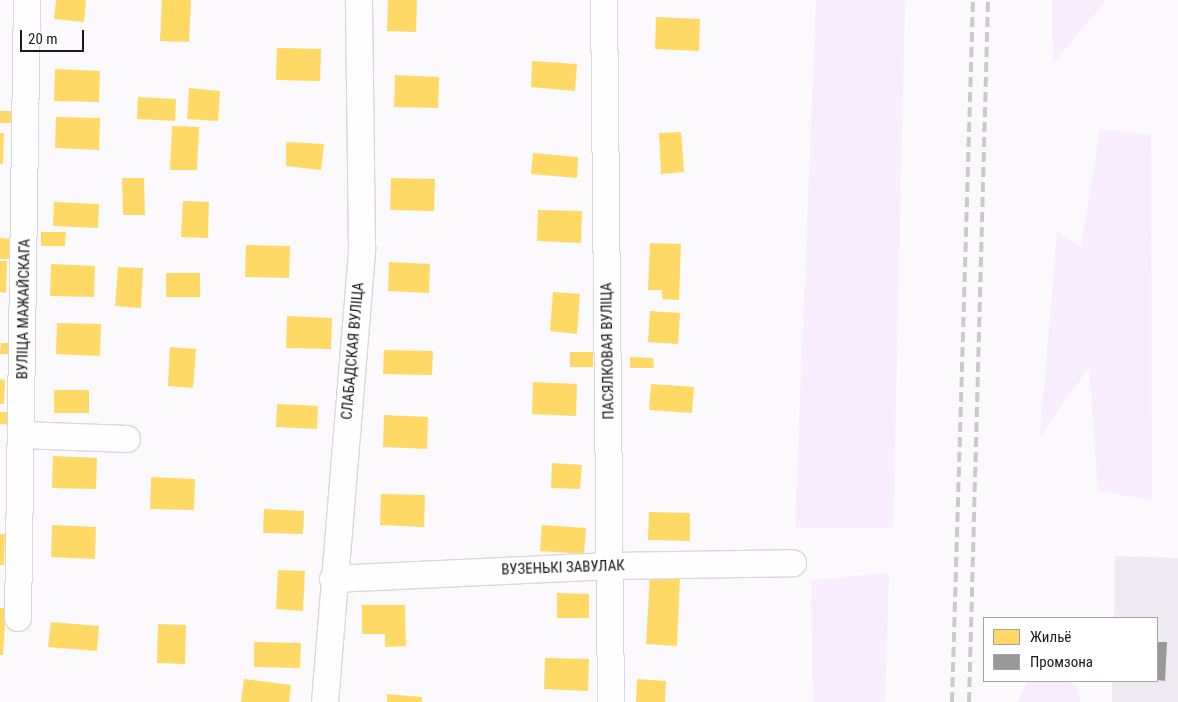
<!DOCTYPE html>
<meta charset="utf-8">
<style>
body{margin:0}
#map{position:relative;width:1178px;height:702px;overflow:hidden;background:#fbf9fc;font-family:"Roboto Condensed",sans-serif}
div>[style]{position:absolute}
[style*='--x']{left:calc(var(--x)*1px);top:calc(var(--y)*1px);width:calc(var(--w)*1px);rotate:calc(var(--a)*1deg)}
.built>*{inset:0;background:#efe9f2}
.green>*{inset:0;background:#f7edfc}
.homes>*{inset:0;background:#ffd966}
.industry>*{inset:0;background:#999}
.roads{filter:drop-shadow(1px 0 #dbd6dd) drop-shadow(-1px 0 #dbd6dd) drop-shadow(0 1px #dbd6dd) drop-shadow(0 -1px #dbd6dd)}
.minor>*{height:26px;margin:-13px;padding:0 13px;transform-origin:13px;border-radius:13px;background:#fefeff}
.rail>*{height:4px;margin-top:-2px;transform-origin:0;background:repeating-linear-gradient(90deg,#cbc9cb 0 10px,transparent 0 15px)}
span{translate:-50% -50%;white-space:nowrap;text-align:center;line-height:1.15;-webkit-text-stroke:5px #fff;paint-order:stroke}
.street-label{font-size:15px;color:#1c1720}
.legend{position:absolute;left:983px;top:617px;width:175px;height:65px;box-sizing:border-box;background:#fff;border:1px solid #a4a2a6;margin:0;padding:6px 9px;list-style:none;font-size:15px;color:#1c1720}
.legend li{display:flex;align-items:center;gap:10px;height:25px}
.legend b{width:25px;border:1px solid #a4a2a6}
.scale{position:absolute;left:20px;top:30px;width:64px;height:22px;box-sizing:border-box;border:2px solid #1c1720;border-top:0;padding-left:6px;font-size:15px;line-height:18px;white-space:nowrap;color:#1c1720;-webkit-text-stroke:4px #fff;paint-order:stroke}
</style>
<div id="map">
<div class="built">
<div style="clip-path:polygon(1115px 556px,1178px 558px,1178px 702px,1112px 702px,1112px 681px,1157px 681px,1157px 618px,1114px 618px)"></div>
</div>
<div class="green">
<div style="clip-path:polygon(816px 0,905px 0,893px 528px,795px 528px)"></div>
<div style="clip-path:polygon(1052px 0,1106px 0,1053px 64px)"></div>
<div style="clip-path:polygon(1100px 129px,1151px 135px,1152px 500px,1098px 491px,1089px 367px,1040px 437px,1057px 231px,1081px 248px)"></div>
<div style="clip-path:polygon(889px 573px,885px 702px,813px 702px,811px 580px)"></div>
<div style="clip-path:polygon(1028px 681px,1068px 681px,1078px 690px,1080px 702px,1016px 702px)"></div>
</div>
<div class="homes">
<div style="clip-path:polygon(56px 0,86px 0,84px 22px,54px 19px)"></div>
<div style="clip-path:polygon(162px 0,191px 0,189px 42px,160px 41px)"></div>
<div style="clip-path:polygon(388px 0,417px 0,416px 32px,387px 31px)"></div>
<div style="clip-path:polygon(656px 17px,700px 19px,699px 51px,655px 49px)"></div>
<div style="clip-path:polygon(277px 48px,321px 49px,320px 81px,276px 80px)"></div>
<div style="clip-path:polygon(532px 61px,577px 64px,575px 91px,531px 87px)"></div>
<div style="clip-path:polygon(55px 69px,100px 71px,99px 102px,54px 101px)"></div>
<div style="clip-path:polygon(395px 75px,439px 77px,438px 108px,394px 107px)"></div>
<div style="clip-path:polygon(189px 88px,220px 91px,218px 121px,187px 119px)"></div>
<div style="clip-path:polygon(138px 97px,176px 99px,175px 121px,137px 119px)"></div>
<div style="clip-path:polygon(0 111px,13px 111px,13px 123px,0 123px)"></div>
<div style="clip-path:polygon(56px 117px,100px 118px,99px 150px,55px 148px)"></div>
<div style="clip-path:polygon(172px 126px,199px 127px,197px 170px,170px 170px)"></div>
<div style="clip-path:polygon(681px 132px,684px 172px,661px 174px,659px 133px)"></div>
<div style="clip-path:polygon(0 133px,4px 133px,3px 164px,0 164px)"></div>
<div style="clip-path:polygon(286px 142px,324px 144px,321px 170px,286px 166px)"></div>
<div style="clip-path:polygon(533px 153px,578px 157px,577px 178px,531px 174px)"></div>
<div style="clip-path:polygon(122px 178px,144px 178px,145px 215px,123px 215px)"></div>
<div style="clip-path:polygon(391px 178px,435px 179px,434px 211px,390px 210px)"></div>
<div style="clip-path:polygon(183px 201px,209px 202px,208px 238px,181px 237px)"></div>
<div style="clip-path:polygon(54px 202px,99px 204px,98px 228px,53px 226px)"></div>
<div style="clip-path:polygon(538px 210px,582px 211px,581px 243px,537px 241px)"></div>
<div style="clip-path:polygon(41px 232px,66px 232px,65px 246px,41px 246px)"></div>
<div style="clip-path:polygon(0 238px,13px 239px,13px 259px,0 259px)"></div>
<div style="clip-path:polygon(650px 243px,681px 244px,679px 300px,662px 299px,662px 290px,648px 290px)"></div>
<div style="clip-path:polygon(246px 245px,290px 246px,289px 278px,245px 277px)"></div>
<div style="clip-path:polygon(0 261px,7px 261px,6px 293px,0 292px)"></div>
<div style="clip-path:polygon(389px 262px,430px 264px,429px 293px,388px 291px)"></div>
<div style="clip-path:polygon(51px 264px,95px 266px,94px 297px,50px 296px)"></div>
<div style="clip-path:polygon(118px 267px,143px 268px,141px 308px,115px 306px)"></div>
<div style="clip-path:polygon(166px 273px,200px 273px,200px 297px,166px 297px)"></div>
<div style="clip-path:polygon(553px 292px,580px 294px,577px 334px,550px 331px)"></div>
<div style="clip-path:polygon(650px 311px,680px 313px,678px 344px,648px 342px)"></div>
<div style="clip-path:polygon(287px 316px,332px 318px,331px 349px,286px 348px)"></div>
<div style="clip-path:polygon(57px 323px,101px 324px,100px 356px,56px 354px)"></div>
<div style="clip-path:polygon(1px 343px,12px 343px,12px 354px,0 354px)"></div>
<div style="clip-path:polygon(170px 347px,196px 349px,193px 388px,168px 386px)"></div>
<div style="clip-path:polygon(384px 350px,433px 351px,432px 375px,383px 374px)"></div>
<div style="clip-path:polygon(570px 352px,593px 352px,593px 367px,570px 367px)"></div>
<div style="clip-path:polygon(630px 357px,653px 358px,654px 368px,630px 368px)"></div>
<div style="clip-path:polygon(0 379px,5px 380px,4px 404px,0 404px)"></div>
<div style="clip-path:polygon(533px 382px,577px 384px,576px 416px,532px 414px)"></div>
<div style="clip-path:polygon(651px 384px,694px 387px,692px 413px,649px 410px)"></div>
<div style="clip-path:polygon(54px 390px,89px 390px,89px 413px,54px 413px)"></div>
<div style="clip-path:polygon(277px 404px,318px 406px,317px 429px,276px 427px)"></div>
<div style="clip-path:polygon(0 412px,11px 412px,11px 425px,0 424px)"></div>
<div style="clip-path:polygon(384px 415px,428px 417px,427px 449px,383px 447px)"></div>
<div style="clip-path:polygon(53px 456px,97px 458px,96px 489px,52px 488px)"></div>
<div style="clip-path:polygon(552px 463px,582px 465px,580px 489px,551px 488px)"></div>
<div style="clip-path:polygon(151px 477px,195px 479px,194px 510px,150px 509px)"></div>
<div style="clip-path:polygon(381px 494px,425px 495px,424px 527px,380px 525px)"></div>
<div style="clip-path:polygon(264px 509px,304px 511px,303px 534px,263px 533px)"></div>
<div style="clip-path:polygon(649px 512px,690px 513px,690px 541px,648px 540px)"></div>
<div style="clip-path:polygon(52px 525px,96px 527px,95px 559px,51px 557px)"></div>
<div style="clip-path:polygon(542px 525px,586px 528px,584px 554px,540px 551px)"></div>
<div style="clip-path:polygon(0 534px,5px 534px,4px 565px,0 565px)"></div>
<div style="clip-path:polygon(278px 570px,305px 571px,303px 611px,276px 609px)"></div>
<div style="clip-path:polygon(650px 575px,680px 577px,677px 646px,646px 644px)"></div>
<div style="clip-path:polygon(557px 593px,589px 594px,589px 618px,557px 618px)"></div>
<div style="clip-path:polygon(362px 605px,405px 605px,406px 646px,385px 647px,385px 634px,362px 634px)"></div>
<div style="clip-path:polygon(0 608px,6px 608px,3px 655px,0 655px)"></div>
<div style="clip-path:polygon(51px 622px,99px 626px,97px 651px,48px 647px)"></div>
<div style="clip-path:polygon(158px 624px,186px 625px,185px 664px,157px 663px)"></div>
<div style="clip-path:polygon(254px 642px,301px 643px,300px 668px,254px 667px)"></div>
<div style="clip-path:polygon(545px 658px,589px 659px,588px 691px,544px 689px)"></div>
<div style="clip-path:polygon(244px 679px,291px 685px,289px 702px,241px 702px)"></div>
<div style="clip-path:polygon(637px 679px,666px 681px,665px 702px,636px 702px)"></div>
<div style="clip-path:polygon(387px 694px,422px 697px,422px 702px,387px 702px)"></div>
</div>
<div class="industry">
<div style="clip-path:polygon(1157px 642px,1167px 642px,1165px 681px,1157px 680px)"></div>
</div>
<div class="roads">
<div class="minor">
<div style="--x:604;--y:0;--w:702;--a:89.43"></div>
<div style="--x:22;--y:435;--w:105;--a:2.2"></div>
<div style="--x:333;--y:579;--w:278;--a:-2.7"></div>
<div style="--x:611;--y:566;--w:182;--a:-0.9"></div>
<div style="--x:18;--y:618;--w:618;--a:-89.17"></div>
<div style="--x:325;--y:702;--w:456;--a:-85.3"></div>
<div style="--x:362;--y:248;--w:248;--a:-90.7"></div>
</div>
</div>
<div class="rail">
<div style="--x:952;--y:702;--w:702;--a:-88.29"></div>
<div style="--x:969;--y:702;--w:702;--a:-88.45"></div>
</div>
<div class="street-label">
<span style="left:24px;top:309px;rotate:-89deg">ВУЛІЦА МАЖАЙСКАГА</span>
<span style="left:353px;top:351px;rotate:-85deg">СЛАБАДСКАЯ ВУЛІЦА</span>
<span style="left:608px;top:351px;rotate:-91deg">ПАСЯЛКОВАЯ ВУЛІЦА</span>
<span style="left:563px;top:568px;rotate:-2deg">ВУЗЕНЬКІ ЗАВУЛАК</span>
</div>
<ul class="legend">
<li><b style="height:14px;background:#ffd966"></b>Жильё</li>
<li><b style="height:14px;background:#999"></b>Промзона</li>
</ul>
<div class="scale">20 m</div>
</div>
